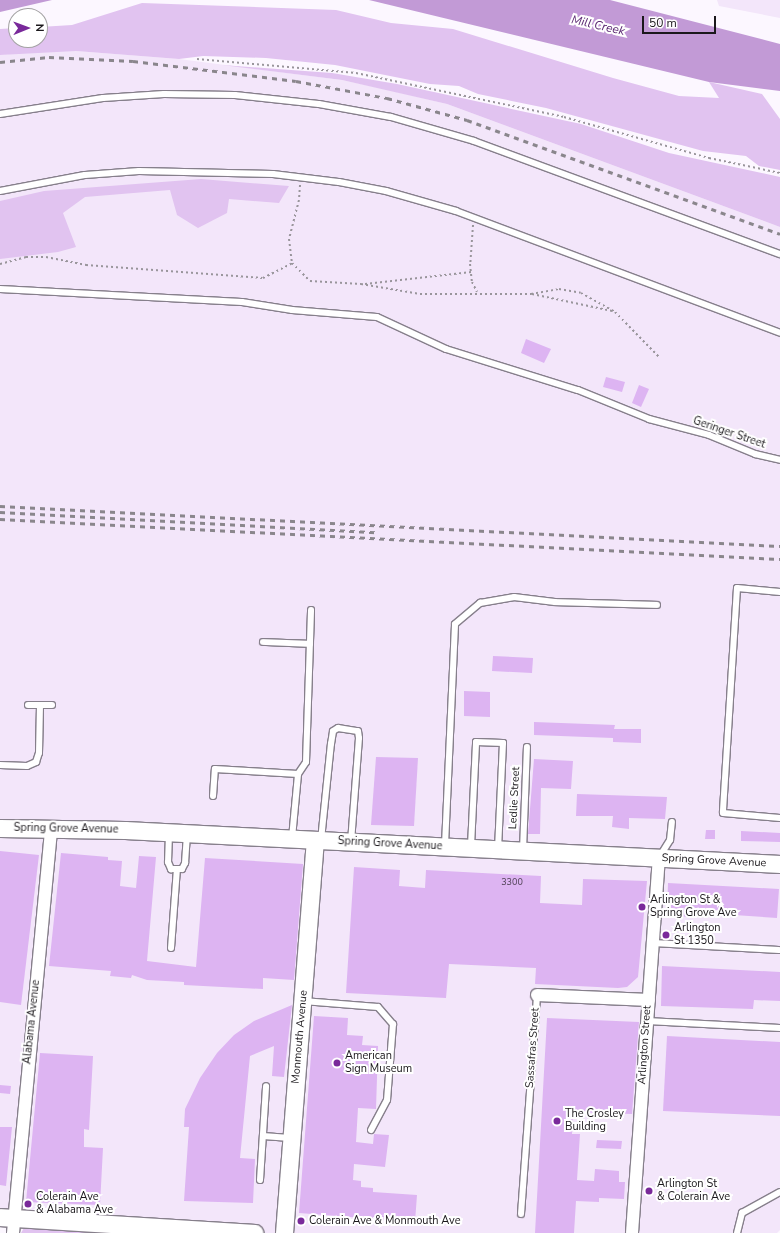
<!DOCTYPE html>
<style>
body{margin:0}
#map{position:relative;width:780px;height:1233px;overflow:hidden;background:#fcf7ff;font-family:"Nunito Sans",sans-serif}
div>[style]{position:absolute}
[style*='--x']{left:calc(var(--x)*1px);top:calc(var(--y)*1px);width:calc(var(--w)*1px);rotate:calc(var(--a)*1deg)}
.built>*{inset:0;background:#f3e6fa}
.green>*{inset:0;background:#e1c3f0}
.water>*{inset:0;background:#c29ad6}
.building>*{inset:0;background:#ddb4f2}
.path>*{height:2px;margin-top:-1px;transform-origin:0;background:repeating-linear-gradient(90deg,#99959b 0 2px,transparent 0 5px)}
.roads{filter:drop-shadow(1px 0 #867f8b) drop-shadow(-1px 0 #867f8b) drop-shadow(0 1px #867f8b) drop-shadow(0 -1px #867f8b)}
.lane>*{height:6px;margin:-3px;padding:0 3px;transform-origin:3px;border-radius:3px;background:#fff}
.street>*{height:12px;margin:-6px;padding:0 6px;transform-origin:6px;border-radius:6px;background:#fff}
.secondary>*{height:17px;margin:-8.5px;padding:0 8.5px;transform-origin:8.5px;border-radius:8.5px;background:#fff}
.rail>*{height:3px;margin-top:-1.5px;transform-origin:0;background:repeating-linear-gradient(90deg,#8a868c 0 5px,transparent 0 10px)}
.dots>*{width:11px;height:11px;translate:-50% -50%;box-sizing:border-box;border:2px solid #fff;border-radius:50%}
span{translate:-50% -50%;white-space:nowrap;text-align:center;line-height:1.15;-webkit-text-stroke:4px #fff;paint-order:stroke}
.number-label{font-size:9px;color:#4c3f52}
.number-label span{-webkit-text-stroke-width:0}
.street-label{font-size:11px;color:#1b181c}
.poi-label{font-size:11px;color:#1b181c}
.left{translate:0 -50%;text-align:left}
.water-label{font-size:12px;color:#5c2a73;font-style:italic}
.north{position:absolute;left:8px;top:8px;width:40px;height:40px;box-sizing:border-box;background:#fff;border:1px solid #a4a3a4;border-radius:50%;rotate:89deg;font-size:11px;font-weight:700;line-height:16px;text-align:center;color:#1b181c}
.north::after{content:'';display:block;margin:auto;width:14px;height:18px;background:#79299a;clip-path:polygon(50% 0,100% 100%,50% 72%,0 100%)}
.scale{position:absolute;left:642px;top:16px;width:74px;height:18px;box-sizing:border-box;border:2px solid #1b181c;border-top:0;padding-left:5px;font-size:12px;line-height:14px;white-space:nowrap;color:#1b181c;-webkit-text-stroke:3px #fff;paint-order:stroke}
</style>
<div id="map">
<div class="built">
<div style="clip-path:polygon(717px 0,780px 0,780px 18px,719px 6px)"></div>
<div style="clip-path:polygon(40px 51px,76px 51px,179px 59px,342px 80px,388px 90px,447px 104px,780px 227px,780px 1230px,777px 1233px,254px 1233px,0 1217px,0 55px)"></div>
</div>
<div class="green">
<div style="clip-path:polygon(142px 3px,336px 10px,391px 23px,453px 29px,613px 78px,679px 96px,719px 98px,709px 82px,762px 94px,780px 119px,780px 170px,759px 166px,746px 156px,703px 151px,546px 108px,478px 94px,459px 86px,430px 84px,335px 65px,266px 58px,203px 56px,179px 59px,76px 51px,0 55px,0 29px,16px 28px,16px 40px,40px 40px,40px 27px,72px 25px)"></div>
<div style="clip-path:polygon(222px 65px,332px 73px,397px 84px,581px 124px,669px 153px,780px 177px,780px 227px,447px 104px,342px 80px)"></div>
<div style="clip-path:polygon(201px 179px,289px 186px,279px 203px,229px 199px,227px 213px,198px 228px,177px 215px,170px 190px,85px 197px,63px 213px,76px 247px,58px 252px,0 259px,0 201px,44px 191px)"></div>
<div style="clip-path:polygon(25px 1226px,143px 1233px,21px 1233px)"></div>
</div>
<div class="water">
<div style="clip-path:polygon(0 0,52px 0,0 12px)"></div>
<div style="clip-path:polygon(369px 0,610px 0,780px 44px,780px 91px,709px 82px)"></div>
</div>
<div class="building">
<div style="clip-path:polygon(526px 339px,551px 349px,544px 363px,521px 353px)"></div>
<div style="clip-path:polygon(606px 377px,625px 382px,622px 392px,603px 387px)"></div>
<div style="clip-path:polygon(639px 385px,649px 389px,641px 407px,632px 403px)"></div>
<div style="clip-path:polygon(493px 656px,533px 658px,532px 673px,492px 671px)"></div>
<div style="clip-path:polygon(464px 691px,490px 692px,490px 717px,464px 716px)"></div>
<div style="clip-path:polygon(534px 722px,615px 725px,614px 729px,641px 729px,641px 743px,613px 742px,613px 738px,534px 735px)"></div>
<div style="clip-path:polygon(376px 757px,418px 758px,414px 826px,371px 825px)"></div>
<div style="clip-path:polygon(534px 759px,573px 761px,571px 789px,541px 788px,540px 834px,528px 834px)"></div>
<div style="clip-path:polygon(577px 794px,667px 797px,665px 819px,629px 818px,629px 829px,612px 827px,613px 816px,576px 816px)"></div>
<div style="clip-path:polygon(706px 830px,715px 830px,715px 839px,705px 839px)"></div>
<div style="clip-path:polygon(741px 831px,780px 833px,780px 842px,741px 841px)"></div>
<div style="clip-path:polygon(0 851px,39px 855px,21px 1005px,0 1002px)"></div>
<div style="clip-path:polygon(61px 853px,108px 857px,108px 860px,122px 861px,120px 886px,136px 888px,139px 856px,156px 857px,147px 961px,196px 967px,205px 858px,303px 864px,294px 980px,263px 978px,263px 989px,184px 985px,184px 982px,147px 980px,132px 975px,131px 978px,110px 976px,111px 971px,49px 966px)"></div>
<div style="clip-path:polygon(354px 867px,400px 870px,399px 886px,425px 888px,426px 870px,541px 876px,540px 903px,582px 905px,583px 879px,647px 881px,638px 977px,627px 987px,618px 988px,535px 984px,536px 968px,449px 964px,446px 998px,346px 993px)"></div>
<div style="clip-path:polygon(668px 883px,779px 889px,777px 918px,689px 912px,688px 917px,667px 915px)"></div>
<div style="clip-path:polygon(662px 966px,780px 972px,780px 1001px,754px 1000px,753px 1009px,661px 1006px)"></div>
<div style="clip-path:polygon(292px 1005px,284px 1077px,272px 1076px,274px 1046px,250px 1056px,240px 1158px,255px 1159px,253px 1203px,184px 1201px,189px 1127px,184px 1127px,185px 1109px,200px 1078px,217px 1053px,234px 1035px,254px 1021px)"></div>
<div style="clip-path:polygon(314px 1016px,348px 1018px,347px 1035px,363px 1036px,362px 1045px,378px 1046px,376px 1109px,358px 1108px,356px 1142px,373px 1144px,374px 1134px,389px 1135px,385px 1167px,354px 1164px,353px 1180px,361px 1181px,361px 1187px,373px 1188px,373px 1192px,417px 1195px,415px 1222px,299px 1213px)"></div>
<div style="clip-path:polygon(547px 1018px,639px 1022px,632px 1114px,573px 1112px,572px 1134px,580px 1134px,577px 1180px,594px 1181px,595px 1169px,619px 1171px,619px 1182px,625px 1182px,624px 1199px,599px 1198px,599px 1202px,576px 1201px,574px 1233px,535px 1233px)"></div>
<div style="clip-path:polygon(667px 1036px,780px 1042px,780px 1116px,663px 1111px)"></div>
<div style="clip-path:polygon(40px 1053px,93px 1056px,89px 1130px,84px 1129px,84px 1147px,103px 1148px,100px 1205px,26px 1202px)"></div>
<div style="clip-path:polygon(0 1085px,11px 1086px,10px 1094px,0 1093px)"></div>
<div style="clip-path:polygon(0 1127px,12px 1127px,6px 1186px,0 1185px)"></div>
<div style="clip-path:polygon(597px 1140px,622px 1141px,621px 1149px,596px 1148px)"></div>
</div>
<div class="path">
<div style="--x:197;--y:59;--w:160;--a:5"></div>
<div style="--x:356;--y:73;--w:213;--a:11.9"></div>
<div style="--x:564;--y:117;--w:151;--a:15.8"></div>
<div style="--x:709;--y:158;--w:73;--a:11.9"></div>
<div style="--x:300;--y:185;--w:15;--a:94"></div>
<div style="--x:299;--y:200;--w:40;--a:104.4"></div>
<div style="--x:289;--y:239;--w:24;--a:83"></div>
<div style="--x:292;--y:263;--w:25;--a:45"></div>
<div style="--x:310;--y:281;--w:51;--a:3.4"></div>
<div style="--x:361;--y:284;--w:60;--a:9.6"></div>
<div style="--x:420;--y:294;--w:111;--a:0"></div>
<div style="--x:531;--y:294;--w:28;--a:-10"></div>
<div style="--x:559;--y:289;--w:22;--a:10"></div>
<div style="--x:581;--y:293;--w:39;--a:29"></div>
<div style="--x:615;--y:312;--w:64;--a:45.6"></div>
<div style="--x:473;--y:225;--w:39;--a:94"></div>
<div style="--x:470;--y:264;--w:18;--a:84"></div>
<div style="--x:472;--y:282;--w:11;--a:63"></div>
<div style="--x:0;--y:264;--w:27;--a:-15"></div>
<div style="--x:26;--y:257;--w:20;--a:0"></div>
<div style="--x:46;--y:257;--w:41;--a:11.3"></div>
<div style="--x:86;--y:265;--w:177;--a:4.2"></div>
<div style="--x:263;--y:278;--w:33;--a:-27"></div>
<div style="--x:365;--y:284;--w:107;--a:-6.5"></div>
<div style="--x:532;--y:294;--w:82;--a:12"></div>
</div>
<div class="roads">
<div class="lane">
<div style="--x:0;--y:114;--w:104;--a:-8.8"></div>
<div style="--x:103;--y:98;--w:61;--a:-3.8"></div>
<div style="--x:164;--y:94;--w:71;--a:0.8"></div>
<div style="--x:235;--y:95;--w:84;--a:6.1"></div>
<div style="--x:319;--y:104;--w:73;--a:10.2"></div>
<div style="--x:391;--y:117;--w:86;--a:16.1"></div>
<div style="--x:474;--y:141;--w:326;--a:20.3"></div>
<div style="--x:0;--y:191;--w:86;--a:-10.7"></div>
<div style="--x:85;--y:175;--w:54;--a:-4.2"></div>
<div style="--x:139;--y:171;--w:134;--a:1.3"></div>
<div style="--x:273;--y:174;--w:66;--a:6.9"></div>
<div style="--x:339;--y:182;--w:48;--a:10.8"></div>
<div style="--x:386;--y:191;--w:73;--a:15.9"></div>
<div style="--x:456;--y:211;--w:346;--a:20.6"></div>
<div style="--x:0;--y:289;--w:242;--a:3.1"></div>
<div style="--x:242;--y:302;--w:51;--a:9.1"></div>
<div style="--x:292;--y:310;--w:85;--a:4.7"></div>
<div style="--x:377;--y:317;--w:76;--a:24.9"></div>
<div style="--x:446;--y:349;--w:138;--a:17.3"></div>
<div style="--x:578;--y:390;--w:77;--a:22.2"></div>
<div style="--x:649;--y:419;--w:62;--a:14.9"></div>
<div style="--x:709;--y:435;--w:50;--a:22.4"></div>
<div style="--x:755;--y:454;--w:26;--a:13"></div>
<div style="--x:780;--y:592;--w:43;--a:-174.7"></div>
<div style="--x:737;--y:588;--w:225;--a:93.6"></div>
<div style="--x:723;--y:813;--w:57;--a:5"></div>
<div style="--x:263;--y:642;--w:47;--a:2.4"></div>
<div style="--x:28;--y:705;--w:24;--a:0"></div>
<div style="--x:0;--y:765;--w:27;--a:2"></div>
<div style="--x:27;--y:766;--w:10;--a:-24"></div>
<div style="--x:36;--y:762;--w:9;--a:-72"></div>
<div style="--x:39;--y:753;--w:48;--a:-88.8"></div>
<div style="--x:213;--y:796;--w:27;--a:-86"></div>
<div style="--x:215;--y:769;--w:83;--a:3.4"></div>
<div style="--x:169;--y:834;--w:28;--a:92"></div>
<div style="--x:168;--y:862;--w:8;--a:67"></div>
<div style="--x:171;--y:869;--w:11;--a:0"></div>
<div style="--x:182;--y:869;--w:7;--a:-63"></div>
<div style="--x:185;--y:863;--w:28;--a:-86"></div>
<div style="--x:292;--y:838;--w:64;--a:-84.6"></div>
<div style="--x:298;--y:774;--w:14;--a:-56"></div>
<div style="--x:306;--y:762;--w:152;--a:-88.1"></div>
<div style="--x:321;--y:840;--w:97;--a:-84.1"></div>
<div style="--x:331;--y:744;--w:13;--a:-81"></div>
<div style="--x:333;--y:731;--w:6;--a:-31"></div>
<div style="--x:338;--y:728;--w:20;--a:9"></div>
<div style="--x:358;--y:731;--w:7;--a:82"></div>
<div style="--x:359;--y:738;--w:103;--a:94.4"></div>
<div style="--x:445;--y:845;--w:221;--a:-87.4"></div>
<div style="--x:455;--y:624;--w:33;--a:-40"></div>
<div style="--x:480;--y:603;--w:35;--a:-10"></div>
<div style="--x:514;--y:597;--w:41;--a:7"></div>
<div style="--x:555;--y:602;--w:102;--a:1.7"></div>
<div style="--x:471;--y:846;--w:104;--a:-87.2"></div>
<div style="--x:476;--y:742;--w:27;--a:2"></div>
<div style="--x:503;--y:743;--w:106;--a:92.7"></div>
<div style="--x:523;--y:850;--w:103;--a:-87.8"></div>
<div style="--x:660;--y:856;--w:19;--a:-58"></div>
<div style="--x:670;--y:840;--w:18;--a:-84"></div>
<div style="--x:653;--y:943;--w:126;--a:3.2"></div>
<div style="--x:171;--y:948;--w:79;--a:-85.7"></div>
<div style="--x:303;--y:1001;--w:75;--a:4.6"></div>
<div style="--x:378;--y:1007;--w:23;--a:49"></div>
<div style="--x:393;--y:1024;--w:76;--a:94.5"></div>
<div style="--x:387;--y:1100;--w:34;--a:118"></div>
<div style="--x:647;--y:1021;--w:133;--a:3"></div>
<div style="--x:263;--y:1136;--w:27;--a:4"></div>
<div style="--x:260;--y:1180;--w:94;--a:-86.3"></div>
<div style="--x:521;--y:1214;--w:220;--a:-85.8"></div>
<div style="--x:737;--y:1233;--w:21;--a:-76"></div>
<div style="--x:742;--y:1213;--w:43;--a:-28.9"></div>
</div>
<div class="street">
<div style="--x:537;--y:995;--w:112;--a:2.6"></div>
<div style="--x:13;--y:1233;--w:407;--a:-84.6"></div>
<div style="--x:632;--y:1233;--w:376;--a:-85.9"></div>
</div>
<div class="secondary">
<div style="--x:0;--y:828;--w:125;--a:0.9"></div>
<div style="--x:125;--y:830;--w:656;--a:2.97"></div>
<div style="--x:0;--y:1217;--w:255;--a:3.6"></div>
<div style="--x:284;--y:1233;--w:393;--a:-85.5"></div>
</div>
</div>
<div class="rail">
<div style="--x:0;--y:62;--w:49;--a:-5.8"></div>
<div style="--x:49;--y:57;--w:84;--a:2.7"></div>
<div style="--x:133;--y:61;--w:164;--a:7"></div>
<div style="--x:296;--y:81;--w:93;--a:10.6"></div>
<div style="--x:387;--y:98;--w:83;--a:15.4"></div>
<div style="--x:467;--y:120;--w:333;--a:20"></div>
<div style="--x:0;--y:506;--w:781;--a:2.94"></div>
<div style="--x:0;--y:512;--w:376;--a:3.1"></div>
<div style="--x:0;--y:519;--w:781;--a:2.94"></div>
</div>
<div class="dots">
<div style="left:642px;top:907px;background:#79299a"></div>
<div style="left:666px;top:935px;background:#79299a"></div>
<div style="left:337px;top:1063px;background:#79299a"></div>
<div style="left:557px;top:1121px;background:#79299a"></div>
<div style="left:649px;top:1191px;background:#79299a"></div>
<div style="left:28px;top:1204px;background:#79299a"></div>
<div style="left:301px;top:1221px;background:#79299a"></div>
</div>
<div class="number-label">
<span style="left:512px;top:882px">3300</span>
</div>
<div class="street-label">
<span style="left:729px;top:433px;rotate:19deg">Geringer Street</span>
<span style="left:515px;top:798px;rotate:-87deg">Ledlie Street</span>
<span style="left:66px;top:829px;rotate:1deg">Spring Grove Avenue</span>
<span style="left:390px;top:844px;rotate:3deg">Spring Grove Avenue</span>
<span style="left:714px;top:861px;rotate:3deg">Spring Grove Avenue</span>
<span style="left:32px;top:1022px;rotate:-84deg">Alabama Avenue</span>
<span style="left:300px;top:1037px;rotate:-85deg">Monmouth Avenue</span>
<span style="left:645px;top:1045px;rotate:-86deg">Arlington Street</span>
<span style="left:533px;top:1048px;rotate:-86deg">Sassafras Street</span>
</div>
<div class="poi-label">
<span class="left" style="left:650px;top:907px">Arlington St &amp;<br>Spring Grove Ave</span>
<span class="left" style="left:674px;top:935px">Arlington<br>St 1350</span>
<span class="left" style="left:345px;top:1063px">American<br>Sign Museum</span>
<span class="left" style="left:565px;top:1121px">The Crosley<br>Building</span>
<span class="left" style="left:657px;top:1191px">Arlington St<br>&amp; Colerain Ave</span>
<span class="left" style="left:36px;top:1204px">Colerain Ave<br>&amp; Alabama Ave</span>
<span class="left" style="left:309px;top:1221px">Colerain Ave &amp; Monmouth Ave</span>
</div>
<div class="water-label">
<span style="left:598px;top:26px;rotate:13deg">Mill Creek</span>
</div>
<div class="north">N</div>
<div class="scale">50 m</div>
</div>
